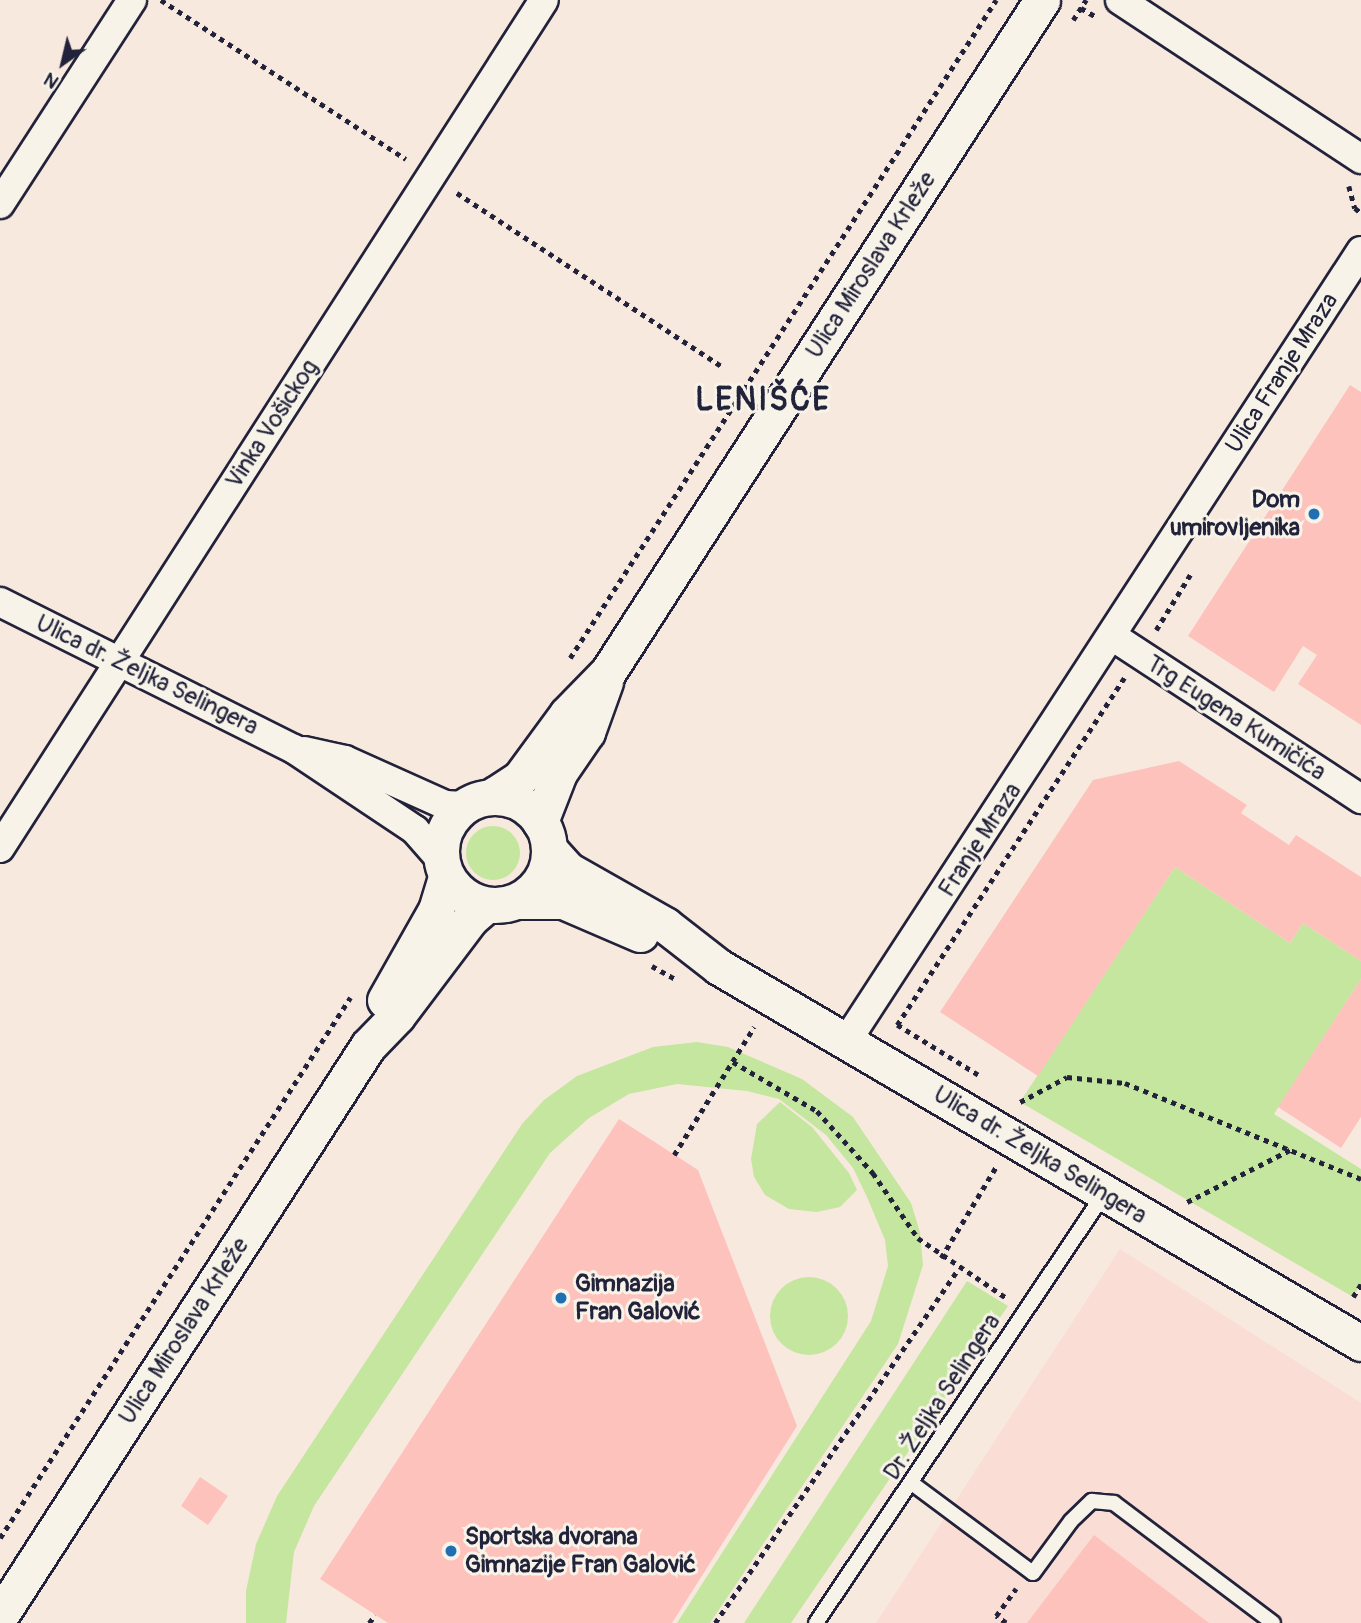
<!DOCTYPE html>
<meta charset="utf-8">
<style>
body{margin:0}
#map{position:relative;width:1361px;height:1623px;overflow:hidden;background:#f8e9df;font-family:Pangolin,sans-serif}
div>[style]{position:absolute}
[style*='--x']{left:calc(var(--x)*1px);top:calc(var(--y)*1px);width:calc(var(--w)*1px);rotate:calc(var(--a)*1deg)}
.built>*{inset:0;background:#faddd5}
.green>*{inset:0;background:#c5e69f}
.round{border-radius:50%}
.building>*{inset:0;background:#fec2bd}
.path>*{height:4.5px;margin-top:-2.25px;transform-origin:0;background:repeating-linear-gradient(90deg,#22223b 0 5px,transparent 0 10px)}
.roads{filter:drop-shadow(2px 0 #22223b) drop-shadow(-2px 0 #22223b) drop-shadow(0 2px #22223b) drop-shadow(0 -2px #22223b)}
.service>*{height:14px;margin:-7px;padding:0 7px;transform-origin:7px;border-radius:7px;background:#f7f3e8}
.minor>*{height:28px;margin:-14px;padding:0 14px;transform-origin:14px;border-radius:14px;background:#f7f3e8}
.tertiary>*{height:35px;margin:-17.5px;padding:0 17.5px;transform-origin:17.5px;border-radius:17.5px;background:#f7f3e8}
.tertiary>.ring{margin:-17.5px;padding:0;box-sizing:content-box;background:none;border:35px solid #f7f3e8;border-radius:50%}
.dots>*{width:19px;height:19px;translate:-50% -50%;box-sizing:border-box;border:4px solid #f7f3e8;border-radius:50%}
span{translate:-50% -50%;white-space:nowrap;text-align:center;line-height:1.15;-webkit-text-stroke:6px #f7f3e8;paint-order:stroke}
.street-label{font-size:24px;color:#22223b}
.poi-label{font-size:24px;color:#22223b;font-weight:700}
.right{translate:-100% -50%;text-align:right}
.left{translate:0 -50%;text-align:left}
.district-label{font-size:32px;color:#22223b;font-weight:700;letter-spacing:2px}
.north{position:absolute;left:28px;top:28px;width:70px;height:70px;-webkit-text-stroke:5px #f7f3e8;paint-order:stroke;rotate:214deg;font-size:19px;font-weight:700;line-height:28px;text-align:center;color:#22223b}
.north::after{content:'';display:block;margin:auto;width:24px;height:32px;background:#22223b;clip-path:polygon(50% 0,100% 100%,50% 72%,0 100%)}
</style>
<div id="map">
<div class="built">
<div style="clip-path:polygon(1120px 1249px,1361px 1403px,1361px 1623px,876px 1623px)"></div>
</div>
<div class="green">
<div class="round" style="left:466px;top:826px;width:54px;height:54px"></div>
<div style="clip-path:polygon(1175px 867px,1290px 943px,1303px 923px,1361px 961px,1361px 979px,1274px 1114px,1361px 1169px,1361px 1284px,1353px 1297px,1020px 1102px)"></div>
<div style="clip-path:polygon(697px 1042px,728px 1047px,802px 1079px,853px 1117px,911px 1203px,920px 1232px,923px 1265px,898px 1344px,710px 1623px,677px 1623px,871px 1321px,888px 1266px,885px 1240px,867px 1197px,853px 1168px,826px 1135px,779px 1099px,747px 1091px,677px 1084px,629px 1094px,589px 1118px,550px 1153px,314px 1506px,294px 1552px,286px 1623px,246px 1623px,246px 1591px,256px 1544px,277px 1496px,522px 1124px,544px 1100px,577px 1076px,653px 1047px)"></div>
<div style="clip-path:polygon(780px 1102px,812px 1127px,849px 1173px,857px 1190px,840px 1207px,817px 1212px,789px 1209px,765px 1195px,754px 1177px,751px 1159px,757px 1124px)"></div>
<div class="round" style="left:770px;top:1277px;width:78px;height:78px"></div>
<div style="clip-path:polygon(967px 1281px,1008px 1306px,791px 1623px,744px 1623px)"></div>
</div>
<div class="building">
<div style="clip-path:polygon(1350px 385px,1361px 392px,1361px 725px,1298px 684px,1317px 655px,1303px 646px,1274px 692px,1188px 636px)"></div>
<div style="clip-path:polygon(1179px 761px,1247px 805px,1241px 813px,1289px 845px,1296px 835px,1361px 877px,1361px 961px,1303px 923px,1290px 943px,1175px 867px,1038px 1076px,940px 1012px,1093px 780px)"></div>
<div style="clip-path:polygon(1361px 979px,1361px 1117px,1341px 1148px,1278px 1107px)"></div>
<div style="clip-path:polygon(619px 1119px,698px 1170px,797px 1426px,672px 1623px,388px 1623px,320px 1579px)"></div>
<div style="clip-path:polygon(200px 1477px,228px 1496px,208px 1525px,181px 1506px)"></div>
<div style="clip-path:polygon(1094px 1535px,1209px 1623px,1027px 1623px)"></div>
</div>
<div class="path">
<div style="--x:161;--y:0;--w:292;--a:33"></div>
<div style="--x:1081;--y:8;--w:16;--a:30"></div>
<div style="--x:1073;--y:20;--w:24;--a:-57"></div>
<div style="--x:1349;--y:186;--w:23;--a:75"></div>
<div style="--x:1355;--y:208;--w:8;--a:40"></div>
<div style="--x:457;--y:193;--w:318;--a:33.2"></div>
<div style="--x:1156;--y:630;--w:65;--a:-58.3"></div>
<div style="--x:570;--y:658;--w:784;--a:-57.08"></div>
<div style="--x:652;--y:966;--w:26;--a:29"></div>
<div style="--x:733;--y:1062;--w:97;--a:30.3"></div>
<div style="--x:817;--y:1111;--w:84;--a:47.9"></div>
<div style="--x:873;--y:1173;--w:79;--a:55.3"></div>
<div style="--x:918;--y:1238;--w:109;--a:34.1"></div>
<div style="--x:978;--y:1075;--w:95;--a:-148.3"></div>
<div style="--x:897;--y:1025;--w:415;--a:-56.8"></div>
<div style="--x:1020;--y:1102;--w:53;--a:-28"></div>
<div style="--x:1067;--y:1077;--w:58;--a:5.9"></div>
<div style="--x:1125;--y:1083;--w:255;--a:22.1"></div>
<div style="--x:674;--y:1155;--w:151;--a:-58"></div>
<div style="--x:1187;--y:1202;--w:118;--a:-26.8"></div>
<div style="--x:941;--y:1258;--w:106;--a:-58.9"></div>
<div style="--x:1353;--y:1297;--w:15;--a:-58"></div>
<div style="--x:0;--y:1538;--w:644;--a:-57.05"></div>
<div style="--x:369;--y:1623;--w:10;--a:-53"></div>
<div style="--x:715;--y:1623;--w:429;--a:-55.5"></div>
<div style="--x:1006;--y:1623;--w:12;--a:-145"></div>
<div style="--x:996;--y:1616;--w:34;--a:-54"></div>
</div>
<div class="roads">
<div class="service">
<div style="--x:913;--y:1484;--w:149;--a:36.6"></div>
<div style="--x:1033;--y:1573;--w:64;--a:-53.8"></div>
<div style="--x:1071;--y:1521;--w:29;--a:-44"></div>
<div style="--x:1092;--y:1501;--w:22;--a:5"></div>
<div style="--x:1114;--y:1503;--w:199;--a:37"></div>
<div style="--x:816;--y:1623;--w:517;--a:-56.13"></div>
</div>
<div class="minor">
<div style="--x:1120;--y:0;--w:289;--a:33.4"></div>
<div style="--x:0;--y:204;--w:243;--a:-57.1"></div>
<div style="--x:0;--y:602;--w:329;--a:26.6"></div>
<div style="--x:294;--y:749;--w:146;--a:33.8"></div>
<div style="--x:415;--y:830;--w:40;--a:49"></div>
<div style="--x:1112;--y:636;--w:298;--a:33.2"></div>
<div style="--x:304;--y:751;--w:42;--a:12.4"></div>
<div style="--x:345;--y:760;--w:110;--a:24.2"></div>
<div style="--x:445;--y:805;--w:19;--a:3"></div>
<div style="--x:0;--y:848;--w:1007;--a:-57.32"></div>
<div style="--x:846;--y:1042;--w:944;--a:-56.93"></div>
</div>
<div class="tertiary">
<div class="ring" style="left:441px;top:797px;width:73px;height:73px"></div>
<div style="--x:491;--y:797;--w:35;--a:-33"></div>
<div style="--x:520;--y:778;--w:79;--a:-53.7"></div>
<div style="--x:567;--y:714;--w:59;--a:-45.7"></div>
<div style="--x:608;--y:672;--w:800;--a:-57.14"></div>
<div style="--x:540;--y:822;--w:53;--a:-68.8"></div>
<div style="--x:559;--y:773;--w:50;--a:-55.7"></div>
<div style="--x:587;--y:732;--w:53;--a:-70.2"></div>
<div style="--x:549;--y:849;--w:28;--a:48"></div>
<div style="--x:568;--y:870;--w:112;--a:29.6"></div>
<div style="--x:665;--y:925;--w:68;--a:37.9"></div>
<div style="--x:719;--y:967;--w:744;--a:30.36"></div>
<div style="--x:518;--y:901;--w:45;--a:0"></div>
<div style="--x:563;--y:901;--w:84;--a:23.2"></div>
<div style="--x:385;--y:1000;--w:103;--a:-60.5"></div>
<div style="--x:436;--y:910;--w:34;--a:-73"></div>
<div style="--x:0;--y:1616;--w:678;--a:-57.15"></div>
<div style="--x:368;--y:1046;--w:42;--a:-46"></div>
<div style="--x:397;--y:1016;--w:121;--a:-53"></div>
<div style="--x:470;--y:919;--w:21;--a:-41"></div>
</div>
</div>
<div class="dots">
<div style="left:1314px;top:514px;background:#1f6fb2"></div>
<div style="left:561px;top:1298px;background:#1f6fb2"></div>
<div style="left:451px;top:1551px;background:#1f6fb2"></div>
</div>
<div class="street-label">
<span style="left:871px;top:265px;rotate:-57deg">Ulica Miroslava Krleže</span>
<span style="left:1282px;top:373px;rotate:-57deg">Ulica Franje Mraza</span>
<span style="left:272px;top:424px;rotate:-57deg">Vinka Vošickog</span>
<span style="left:147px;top:675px;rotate:26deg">Ulica dr. Željka Selingera</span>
<span style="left:1236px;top:718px;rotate:33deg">Trg Eugena Kumičića</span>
<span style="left:980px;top:840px;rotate:-57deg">Franje Mraza</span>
<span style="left:1040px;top:1155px;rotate:31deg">Ulica dr. Željka Selingera</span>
<span style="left:184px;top:1331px;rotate:-57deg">Ulica Miroslava Krleže</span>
<span style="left:942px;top:1397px;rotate:-57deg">Dr. Željka Selingera</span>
</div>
<div class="poi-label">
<span class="right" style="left:1300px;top:514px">Dom<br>umirovljenika</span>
<span class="left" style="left:575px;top:1298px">Gimnazija<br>Fran Galović</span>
<span class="left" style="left:465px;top:1551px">Sportska dvorana<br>Gimnazije Fran Galović</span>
</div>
<div class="district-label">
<span style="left:763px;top:400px">LENIŠĆE</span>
</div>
<div class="north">N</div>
</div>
